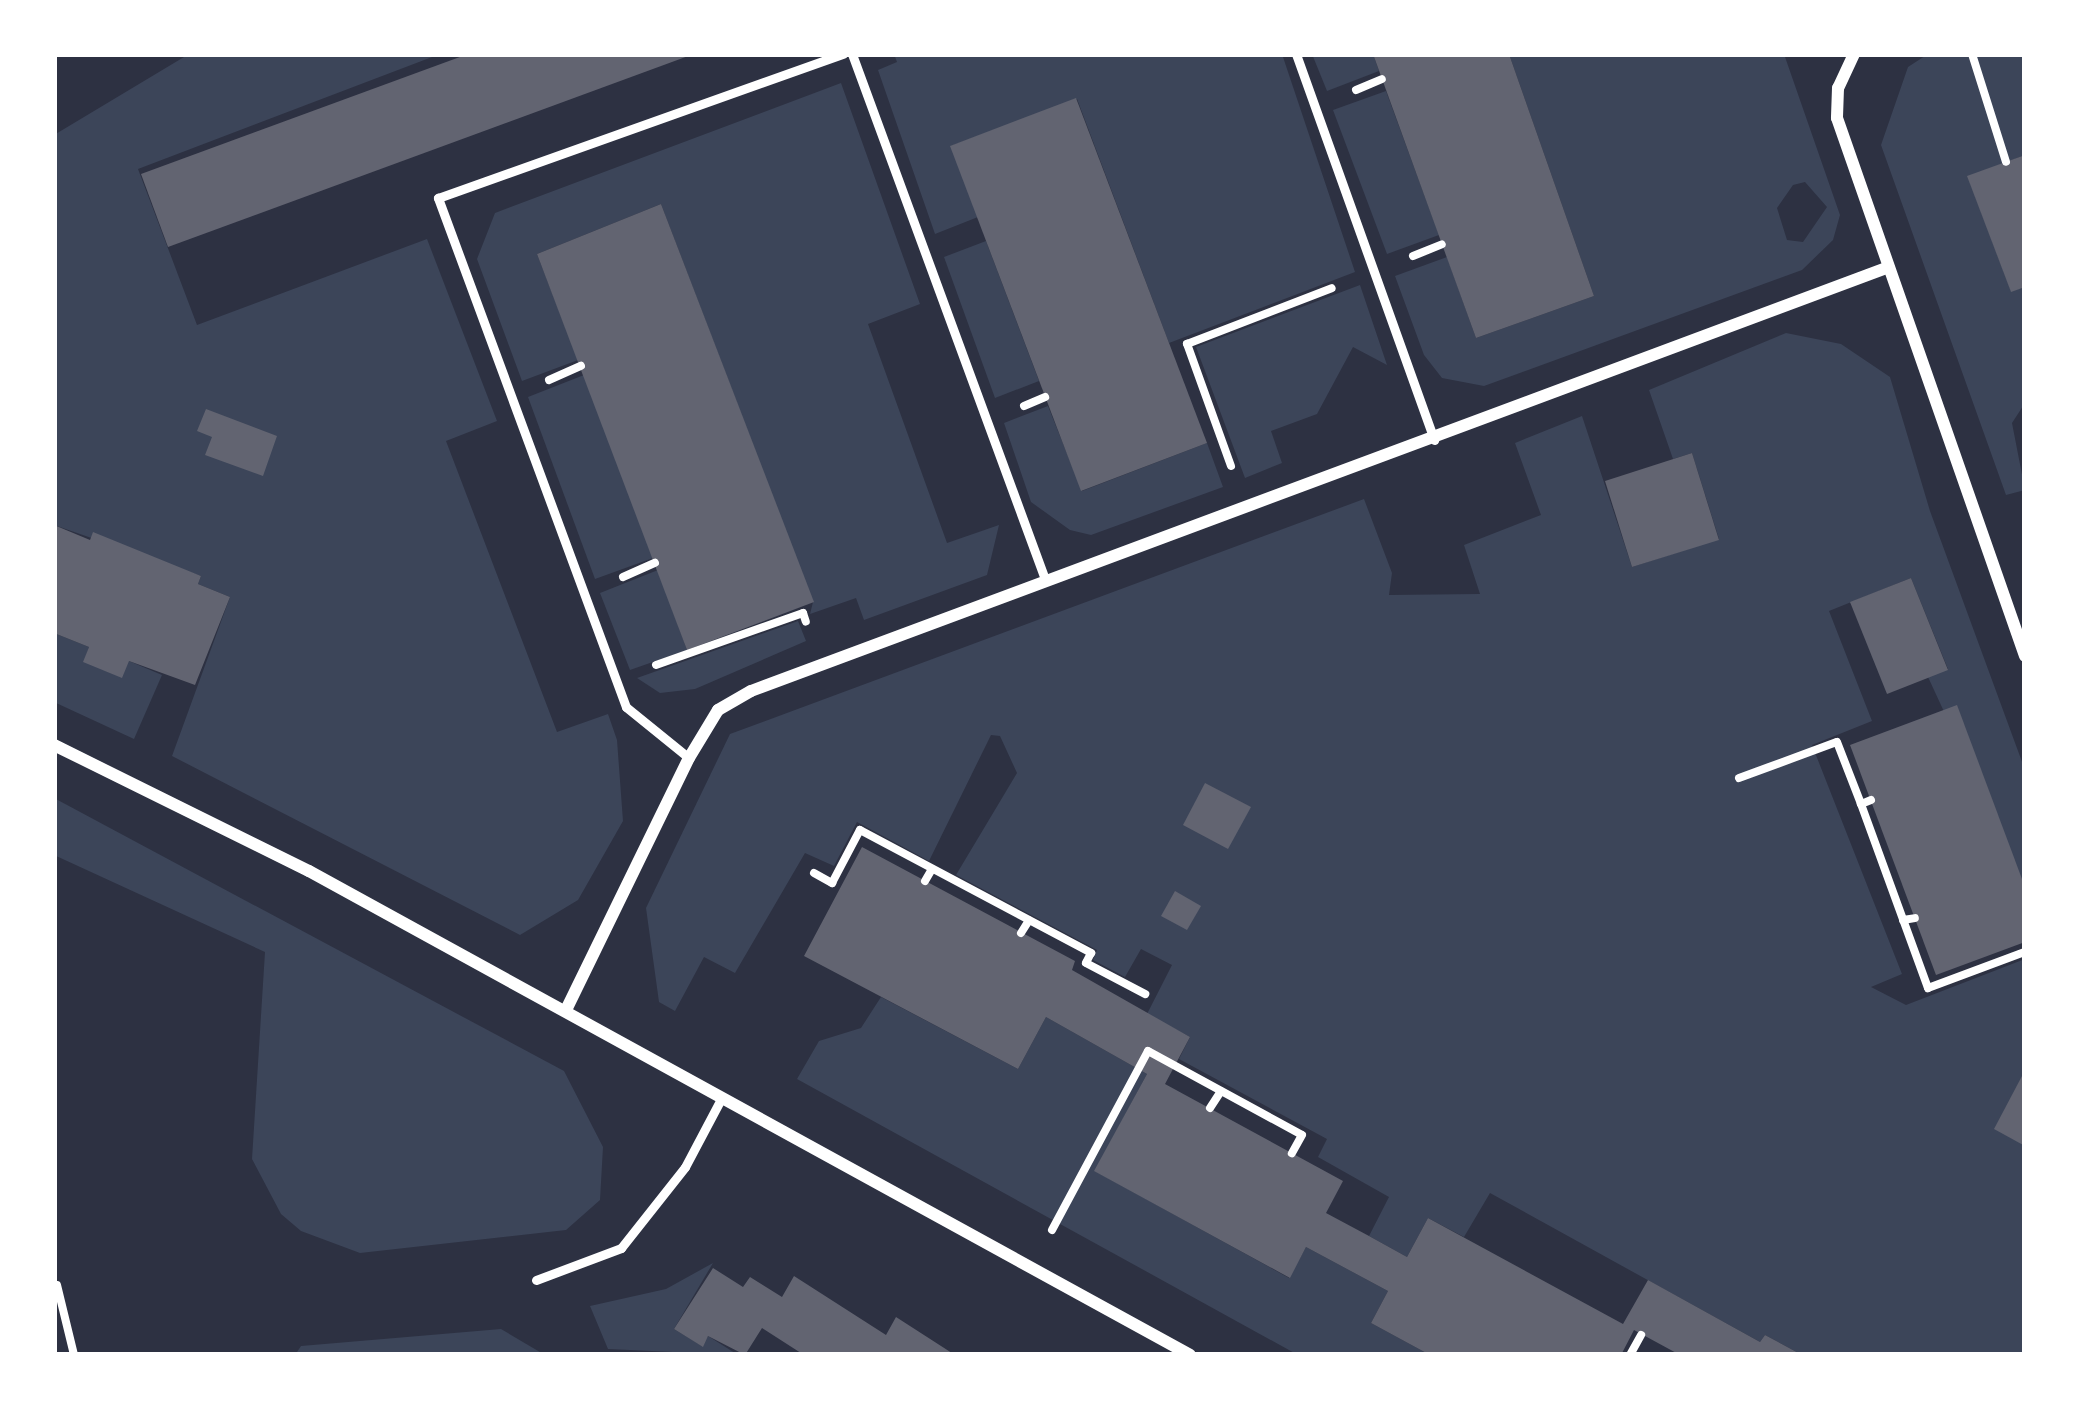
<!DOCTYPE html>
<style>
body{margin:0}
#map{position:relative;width:2079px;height:1409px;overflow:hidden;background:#2d3142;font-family:Overpass,sans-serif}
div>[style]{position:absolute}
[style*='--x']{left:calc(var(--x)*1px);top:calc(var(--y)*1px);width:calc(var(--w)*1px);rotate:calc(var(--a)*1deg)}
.green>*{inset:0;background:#3c4559}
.building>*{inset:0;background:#626471}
.path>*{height:8px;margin:-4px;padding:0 4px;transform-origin:4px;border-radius:4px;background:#fff}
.service>*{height:9px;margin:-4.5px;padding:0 4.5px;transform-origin:4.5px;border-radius:4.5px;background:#fff}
.minor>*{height:12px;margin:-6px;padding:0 6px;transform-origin:6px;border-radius:6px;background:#fff}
span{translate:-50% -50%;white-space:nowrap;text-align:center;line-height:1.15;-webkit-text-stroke:9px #fff;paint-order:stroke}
.frame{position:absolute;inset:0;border:57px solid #fff;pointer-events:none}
</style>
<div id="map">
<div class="green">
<div style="clip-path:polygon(189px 54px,440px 54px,138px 169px,197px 325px,427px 239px,497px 421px,446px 441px,557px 732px,608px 714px,617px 740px,623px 821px,578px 900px,520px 935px,172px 756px,230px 597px,198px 584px,201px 576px,54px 525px,54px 135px)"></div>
<div style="clip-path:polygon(894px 54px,1282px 54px,1355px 272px,1169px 343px,1077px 99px,951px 146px,978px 217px,935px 234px,878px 70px,897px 62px)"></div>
<div style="clip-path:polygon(1312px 54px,1373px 54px,1379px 71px,1327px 91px)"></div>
<div style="clip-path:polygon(evenodd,1509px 54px,1784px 54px,1840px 215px,1833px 240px,1802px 270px,1484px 386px,1442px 378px,1424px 355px,1395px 276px,1447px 257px,1476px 338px,1594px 296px,1509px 54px,1805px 182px,1827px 207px,1803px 242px,1787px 240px,1777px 208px,1793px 185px,1805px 182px)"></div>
<div style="clip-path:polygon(1928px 54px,2025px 54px,2025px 155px,1968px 177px,2011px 291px,2025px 287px,2025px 403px,2012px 423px,2025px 490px,2006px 495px,1881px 145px,1908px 67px)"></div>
<div style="clip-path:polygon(841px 83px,920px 304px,868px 324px,947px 543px,999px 525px,987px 575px,864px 620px,856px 598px,810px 614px,813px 602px,661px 204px,537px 254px,578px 360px,522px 381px,477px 259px,495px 213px)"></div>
<div style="clip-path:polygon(1386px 91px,1439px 235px,1387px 254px,1333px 110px)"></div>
<div style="clip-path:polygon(986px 241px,1039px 381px,995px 398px,944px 257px)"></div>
<div style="clip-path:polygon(1360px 285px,1387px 365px,1353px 347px,1317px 414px,1271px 431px,1282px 463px,1245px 478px,1196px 347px)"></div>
<div style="clip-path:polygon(1786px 333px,1841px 344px,1890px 377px,1930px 511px,2025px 770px,2025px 887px,1928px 677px,1948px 669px,1911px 578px,1829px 611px,1872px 721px,1812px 745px,1902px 974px,1871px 987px,1906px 1005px,2025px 959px,2025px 1355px,1802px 1355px,1765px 1335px,1760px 1342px,1490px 1193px,1464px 1237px,1428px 1218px,1407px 1257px,1369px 1236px,1389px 1197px,1318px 1157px,1327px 1139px,1179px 1059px,1190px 1037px,1147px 1014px,1172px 965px,1141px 949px,1125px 977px,1093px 960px,1097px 950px,956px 875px,1017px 773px,1000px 736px,991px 735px,929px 861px,857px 822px,834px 866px,805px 853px,735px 973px,704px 957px,675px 1011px,659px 1002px,646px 908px,730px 734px,1364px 499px,1392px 573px,1389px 595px,1480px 594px,1464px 545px,1541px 515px,1515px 443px,1582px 416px,1632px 567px,1719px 539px,1692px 453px,1673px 459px,1649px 390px)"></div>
<div style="clip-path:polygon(584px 375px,653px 558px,595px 579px,528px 397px)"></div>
<div style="clip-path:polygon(1048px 406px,1082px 491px,1207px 443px,1223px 487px,1091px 535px,1070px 530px,1031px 502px,1004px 423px)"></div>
<div style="clip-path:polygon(658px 570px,687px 650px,630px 670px,600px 593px)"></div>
<div style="clip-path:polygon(798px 621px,806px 641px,695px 689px,660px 693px,637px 678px)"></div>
<div style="clip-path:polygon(54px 633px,89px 647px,84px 662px,129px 661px,162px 675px,134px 739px,54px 702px)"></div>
<div style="clip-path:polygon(54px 798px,564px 1071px,603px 1147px,600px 1200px,566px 1230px,360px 1253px,301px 1231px,281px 1214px,252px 1159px,265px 952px,54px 855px)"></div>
<div style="clip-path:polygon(881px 997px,1018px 1069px,1046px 1017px,1147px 1074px,1095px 1171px,1289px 1278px,1306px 1247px,1388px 1291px,1371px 1323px,1430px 1355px,1298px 1355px,797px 1079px,819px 1041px,861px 1028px)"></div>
<div style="clip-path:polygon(713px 1263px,674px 1329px,702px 1346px,708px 1336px,738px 1355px,608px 1349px,590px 1306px,666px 1289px)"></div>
<div style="clip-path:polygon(501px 1329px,545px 1355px,295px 1355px,301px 1346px)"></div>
</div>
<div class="building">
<div style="clip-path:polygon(468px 54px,691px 55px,168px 247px,141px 174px)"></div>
<div style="clip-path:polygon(1373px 54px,1509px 54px,1594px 296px,1476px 338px)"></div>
<div style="clip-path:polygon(1076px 98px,1207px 443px,1081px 491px,950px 146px)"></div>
<div style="clip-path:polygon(2025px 155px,2025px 287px,2011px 292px,1967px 176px)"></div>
<div style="clip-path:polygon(661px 204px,814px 602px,687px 650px,537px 254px)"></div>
<div style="clip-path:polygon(206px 409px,277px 436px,263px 476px,205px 455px,212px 437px,197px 431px)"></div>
<div style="clip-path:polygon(1692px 453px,1719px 540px,1632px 567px,1605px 481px)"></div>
<div style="clip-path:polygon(54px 525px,90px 540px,93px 532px,201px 576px,198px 584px,230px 597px,195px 685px,129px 661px,122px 678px,83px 662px,89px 647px,54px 633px)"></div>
<div style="clip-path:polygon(1911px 578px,1948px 670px,1887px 694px,1850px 602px)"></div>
<div style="clip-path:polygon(1957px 705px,2025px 887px,2025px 942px,1936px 975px,1850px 745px)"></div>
<div style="clip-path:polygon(1205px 783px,1251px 807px,1228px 849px,1183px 825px)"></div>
<div style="clip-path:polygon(862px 847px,1075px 961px,1072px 970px,1190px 1037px,1165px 1084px,1343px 1181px,1326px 1213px,1369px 1236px,1407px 1257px,1428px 1218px,1623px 1324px,1648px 1280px,1760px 1342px,1765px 1335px,1802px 1355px,1680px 1355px,1634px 1330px,1621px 1355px,1430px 1355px,1371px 1323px,1388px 1291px,1306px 1247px,1290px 1278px,1094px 1171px,1147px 1074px,1046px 1017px,1018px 1069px,804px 956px)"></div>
<div style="clip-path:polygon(1175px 891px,1201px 906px,1187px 930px,1161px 916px)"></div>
<div style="clip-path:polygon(2022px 1076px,2025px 1078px,2025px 1146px,1994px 1129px)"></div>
<div style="clip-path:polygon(713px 1268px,743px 1287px,750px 1277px,782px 1297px,794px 1276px,886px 1335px,896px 1317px,955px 1355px,804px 1355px,762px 1328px,745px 1355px,708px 1336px,703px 1347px,674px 1329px)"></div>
</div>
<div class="path">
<div style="--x:1972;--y:54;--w:113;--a:72.5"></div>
<div style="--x:1356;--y:90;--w:28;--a:-23"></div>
<div style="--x:1413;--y:256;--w:31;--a:-22"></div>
<div style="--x:549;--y:380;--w:35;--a:-24"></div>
<div style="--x:1024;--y:406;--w:23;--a:-23"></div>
<div style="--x:1231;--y:466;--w:130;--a:-109.8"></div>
<div style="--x:1187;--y:344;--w:155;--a:-21.1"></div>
<div style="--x:623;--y:577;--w:35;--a:-24"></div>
<div style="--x:656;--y:665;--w:156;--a:-19.5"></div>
<div style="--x:803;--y:613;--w:9;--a:72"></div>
<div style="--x:1739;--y:778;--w:104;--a:-20.2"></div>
<div style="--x:1837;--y:742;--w:66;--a:68.8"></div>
<div style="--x:1871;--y:800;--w:11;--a:158"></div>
<div style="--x:1861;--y:804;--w:196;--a:70"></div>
<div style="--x:1928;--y:988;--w:103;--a:-20.4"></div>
<div style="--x:814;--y:873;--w:21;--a:29"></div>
<div style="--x:832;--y:883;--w:60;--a:-62.2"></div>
<div style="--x:860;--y:830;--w:262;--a:28"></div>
<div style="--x:1091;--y:953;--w:11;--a:117"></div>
<div style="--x:1086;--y:963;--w:67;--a:27.7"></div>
<div style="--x:925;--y:881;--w:14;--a:-60"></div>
<div style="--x:1903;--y:920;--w:12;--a:-9"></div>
<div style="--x:1021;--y:933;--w:15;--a:-58"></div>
<div style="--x:1210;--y:1108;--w:20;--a:-57"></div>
<div style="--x:1052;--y:1230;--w:203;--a:-61.8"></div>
<div style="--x:1148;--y:1051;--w:175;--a:28.6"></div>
<div style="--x:1302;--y:1135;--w:21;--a:119"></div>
<div style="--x:57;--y:1285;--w:72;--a:76.3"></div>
<div style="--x:1630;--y:1355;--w:23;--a:-61"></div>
</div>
<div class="service">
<div style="--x:852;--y:54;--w:559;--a:69.82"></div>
<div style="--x:1296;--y:54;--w:410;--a:70.3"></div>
<div style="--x:689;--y:758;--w:81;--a:-141"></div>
<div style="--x:626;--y:707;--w:543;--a:-110.27"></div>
<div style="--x:438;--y:198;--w:430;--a:-19.6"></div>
<div style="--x:536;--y:1280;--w:91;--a:-20.6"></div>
<div style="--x:621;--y:1248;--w:103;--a:-51.7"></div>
<div style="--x:685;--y:1167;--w:79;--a:-62.1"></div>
</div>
<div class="minor">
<div style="--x:1854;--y:54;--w:38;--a:115"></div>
<div style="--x:1838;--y:88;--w:30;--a:92"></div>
<div style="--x:1837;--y:118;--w:570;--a:70.74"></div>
<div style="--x:54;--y:745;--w:284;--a:26.3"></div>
<div style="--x:309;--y:871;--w:1005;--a:28.78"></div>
<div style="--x:566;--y:1010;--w:280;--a:-64"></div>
<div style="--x:689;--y:758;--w:56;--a:-58.9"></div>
<div style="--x:718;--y:710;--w:38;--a:-30"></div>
<div style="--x:751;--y:691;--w:1214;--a:-20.43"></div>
</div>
<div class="frame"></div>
</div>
